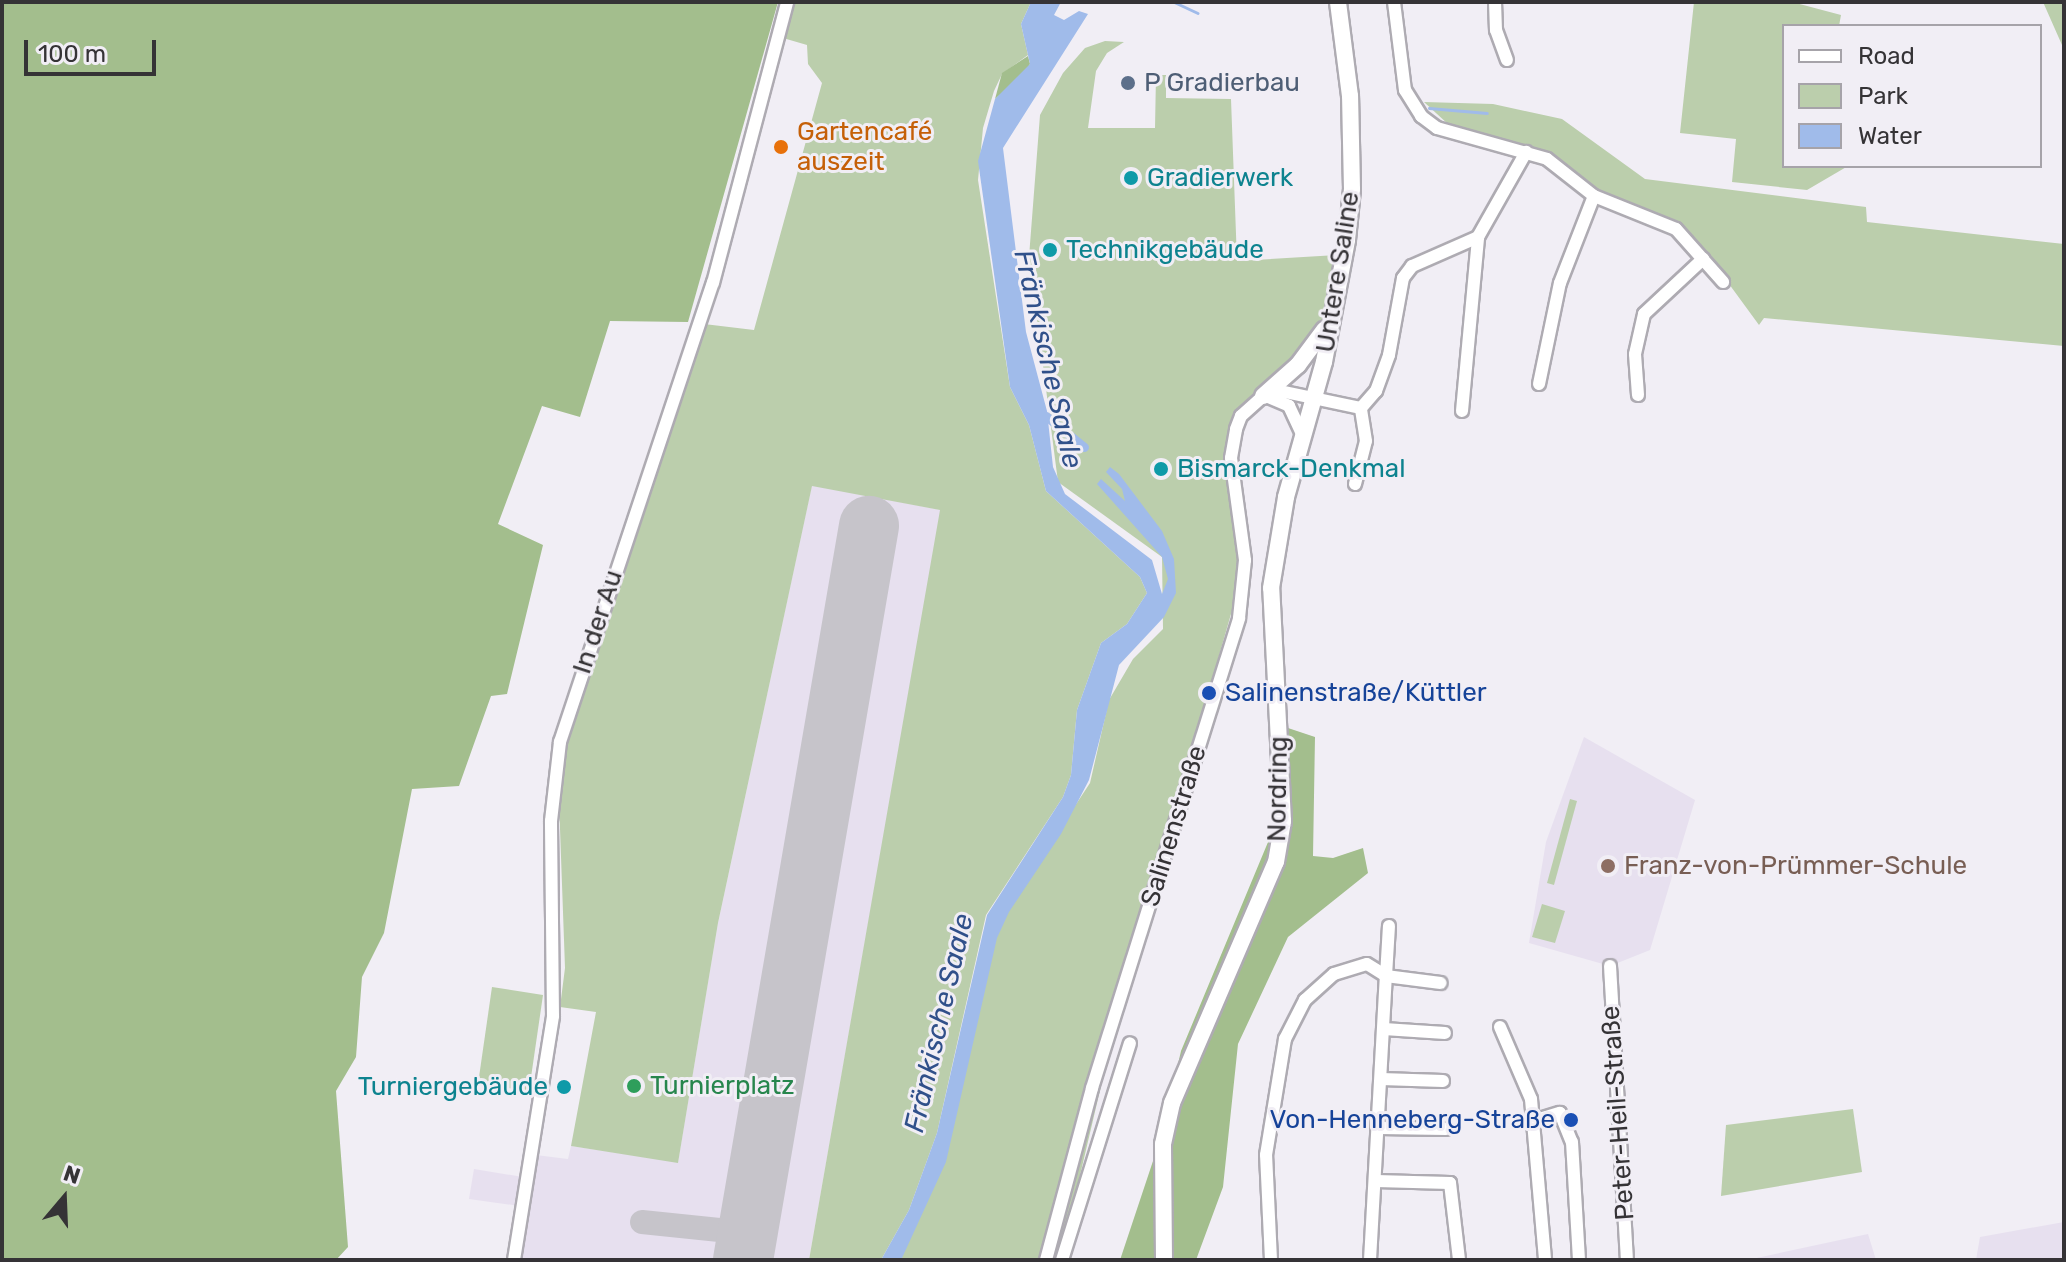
<!DOCTYPE html>
<meta charset="utf-8">
<style>
body{margin:0}
#map{position:relative;width:2066px;height:1262px;overflow:hidden;background:#f1eef5;font-family:Rubik,sans-serif}
div>[style]{position:absolute}
[style*='--x']{left:calc(var(--x)*1px);top:calc(var(--y)*1px);width:calc(var(--w)*1px);rotate:calc(var(--a)*1deg)}
.built>*{inset:0;background:#e7e0ef}
.green>*{inset:0;background:#bbceac}
.forest>*{inset:0;background:#a3be8d}
.water>*{inset:0;background:#a0bbea}
.stream>*{height:3px;margin:-1.5px;padding:0 1.5px;transform-origin:1.5px;border-radius:1.5px;background:#a0bbea}
.canal>*{height:9px;margin:-4.5px;padding:0 4.5px;transform-origin:4.5px;border-radius:4.5px;background:#a0bbea}
.taxiway>*{height:24px;margin:-12px;padding:0 12px;transform-origin:12px;border-radius:12px;background:#c6c4ca}
.runway>*{height:60px;margin:-30px;padding:0 30px;transform-origin:30px;border-radius:30px;background:#c6c4ca}
.roads{filter:drop-shadow(2px 0 #aeabb2) drop-shadow(-2px 0 #aeabb2) drop-shadow(0 2px #aeabb2) drop-shadow(0 -2px #aeabb2)}
.minor>*{height:12px;margin:-6px;padding:0 6px;transform-origin:6px;border-radius:6px;background:#fff}
.major>*{height:16px;margin:-8px;padding:0 8px;transform-origin:8px;border-radius:8px;background:#fff}
.dots>*{width:22px;height:22px;translate:-50% -50%;box-sizing:border-box;border:4px solid #f1eef5;border-radius:50%}
span{translate:-50% -50%;white-space:nowrap;text-align:center;line-height:1.15;-webkit-text-stroke:6px #f1eef5;paint-order:stroke}
.service-label{font-size:26px;color:#4e5e75}
.left{translate:0 -50%;text-align:left}
.food-label{font-size:26px;color:#c56008}
.culture-label{font-size:26px;color:#0d838f}
.right{translate:-100% -50%;text-align:right}
.street-label{font-size:26px;color:#353336}
.transit-label{font-size:26px;color:#164399}
.education-label{font-size:26px;color:#785e54}
.leisure-label{font-size:26px;color:#27864d}
.water-label{font-size:28px;color:#30508a;font-style:italic}
.frame{position:absolute;inset:0;border:4px solid #353336;pointer-events:none}
.legend{position:absolute;left:1782px;top:24px;width:260px;height:144px;box-sizing:border-box;background:#f1eef5;border:2px solid #a6a3a9;margin:0;padding:10px 14px;list-style:none;font-size:24px;color:#353336}
.legend li{display:flex;align-items:center;gap:16px;height:40px}
.legend b{width:40px;border:2px solid #a6a3a9}
.north{position:absolute;left:24px;top:1158px;width:80px;height:80px;-webkit-text-stroke:6px #f1eef5;paint-order:stroke;rotate:19deg;font-size:22px;font-weight:700;line-height:32px;text-align:center;color:#353336}
.north::after{content:'';display:block;margin:auto;width:28px;height:36px;background:#353336;clip-path:polygon(50% 0,100% 100%,50% 72%,0 100%)}
.scale{position:absolute;left:24px;top:40px;width:132px;height:36px;box-sizing:border-box;border:4px solid #353336;border-top:0;padding-left:10px;font-size:24px;line-height:28px;white-space:nowrap;color:#353336;-webkit-text-stroke:6px #f1eef5;paint-order:stroke}
</style>
<div id="map">
<div class="built">
<div style="clip-path:polygon(812px 485px,941px 510px,809px 1260px,517px 1260px,536px 1155px,568px 1159px,571px 1146px,678px 1162px,718px 923px)"></div>
<div style="clip-path:polygon(1584px 737px,1695px 800px,1650px 950px,1610px 966px,1529px 943px,1546px 842px)"></div>
<div style="clip-path:polygon(474px 1169px,523px 1177px,520px 1206px,469px 1199px)"></div>
<div style="clip-path:polygon(2064px 1222px,2064px 1260px,1976px 1260px,1980px 1237px)"></div>
<div style="clip-path:polygon(1868px 1234px,1876px 1260px,1747px 1260px)"></div>
</div>
<div class="green">
<div style="clip-path:polygon(792px 2px,1031px 2px,1021px 24px,1028px 55px,1002px 74px,994px 91px,983px 128px,978px 180px,1010px 387px,1029px 425px,1046px 491px,1140px 577px,1147px 593px,1127px 624px,1101px 643px,1077px 710px,1071px 775px,1063px 797px,986px 915px,937px 1133px,909px 1210px,881px 1260px,809px 1260px,940px 510px,812px 486px,718px 923px,678px 1163px,571px 1146px,596px 1012px,560px 1007px,565px 968px,559px 801px,566px 734px,704px 324px,754px 330px,822px 83px,808px 64px,807px 45px,783px 38px)"></div>
<div style="clip-path:polygon(1694px 2px,1792px 2px,1841px 15px,1839px 26px,1784px 26px,1784px 166px,1848px 166px,1807px 190px,1732px 182px,1736px 139px,1680px 133px)"></div>
<div style="clip-path:polygon(2043px 2px,2064px 3px,2064px 62px,2062px 45px)"></div>
<div style="clip-path:polygon(1105px 41px,1124px 42px,1107px 53px,1096px 71px,1088px 128px,1155px 128px,1156px 75px,1166px 75px,1166px 98px,1231px 99px,1237px 261px,1337px 255px,1318px 341px,1241px 416px,1231px 467px,1239px 562px,1233px 607px,1127px 976px,1060px 1260px,892px 1260px,918px 1216px,994px 929px,1090px 783px,1109px 700px,1133px 659px,1163px 629px,1162px 557px,1058px 482px,1029px 257px,1040px 115px,1063px 73px,1085px 48px)"></div>
<div style="clip-path:polygon(1424px 102px,1493px 104px,1562px 119px,1645px 179px,1866px 207px,1867px 222px,2064px 244px,2064px 346px,1764px 318px,1759px 325px,1702px 247px,1674px 221px,1611px 199px,1552px 153px,1449px 125px)"></div>
<div style="clip-path:polygon(1570px 799px,1577px 801px,1554px 885px,1547px 883px)"></div>
<div style="clip-path:polygon(1542px 904px,1565px 911px,1555px 943px,1532px 937px)"></div>
<div style="clip-path:polygon(492px 987px,543px 995px,529px 1091px,478px 1084px)"></div>
<div style="clip-path:polygon(1853px 1109px,1862px 1172px,1721px 1196px,1726px 1125px)"></div>
</div>
<div class="forest">
<div style="clip-path:polygon(2px 2px,778px 2px,688px 322px,610px 321px,580px 417px,542px 406px,498px 524px,543px 545px,507px 694px,491px 696px,459px 786px,412px 789px,384px 933px,362px 977px,356px 1057px,336px 1091px,348px 1247px,336px 1260px,2px 1260px)"></div>
<div style="clip-path:polygon(1028px 56px,1030px 64px,1023px 75px,995px 99px,1002px 73px)"></div>
<div style="clip-path:polygon(1279px 725px,1315px 737px,1313px 856px,1333px 858px,1363px 848px,1368px 873px,1288px 937px,1238px 1044px,1223px 1187px,1196px 1260px,1120px 1260px,1161px 1137px,1181px 1051px,1276px 823px)"></div>
</div>
<div class="water">
<div style="clip-path:polygon(1031px 2px,1061px 2px,1054px 15px,1064px 20px,1079px 11px,1088px 14px,1003px 148px,1026px 332px,1047px 411px,1053px 467px,1065px 494px,1152px 560px,1162px 594px,1168px 579px,1162px 557px,1097px 484px,1101px 479px,1125px 501px,1122px 489px,1106px 472px,1110px 467px,1119px 474px,1162px 531px,1174px 559px,1176px 593px,1164px 617px,1119px 665px,1089px 780px,1061px 834px,1009px 912px,997px 938px,946px 1162px,902px 1258px,881px 1260px,909px 1210px,937px 1133px,987px 915px,1063px 797px,1071px 775px,1077px 710px,1101px 643px,1127px 624px,1147px 593px,1140px 577px,1046px 491px,1029px 425px,1010px 387px,978px 161px,995px 99px,1030px 64px,1021px 24px)"></div>
</div>
<div class="stream">
<div style="--x:1174;--y:2;--w:26;--a:25"></div>
<div style="--x:1429;--y:108;--w:58;--a:4.9"></div>
</div>
<div class="canal">
<div style="--x:1046;--y:416;--w:49;--a:39.2"></div>
</div>
<div class="taxiway">
<div style="--x:642;--y:1222;--w:107;--a:5.9"></div>
</div>
<div class="runway">
<div style="--x:743;--y:1260;--w:745;--a:-80.26"></div>
</div>
<div class="roads">
<div class="minor">
<div style="--x:1394;--y:2;--w:89;--a:82.9"></div>
<div style="--x:1405;--y:90;--w:31;--a:58"></div>
<div style="--x:1421;--y:116;--w:20;--a:37"></div>
<div style="--x:1437;--y:128;--w:114;--a:15.7"></div>
<div style="--x:1547;--y:159;--w:60;--a:38.2"></div>
<div style="--x:1594;--y:196;--w:88;--a:21.9"></div>
<div style="--x:1676;--y:229;--w:71;--a:48.4"></div>
<div style="--x:1495;--y:2;--w:28;--a:88"></div>
<div style="--x:1496;--y:30;--w:32;--a:70"></div>
<div style="--x:1539;--y:384;--w:103;--a:-78.3"></div>
<div style="--x:1560;--y:283;--w:93;--a:-68.7"></div>
<div style="--x:1638;--y:395;--w:41;--a:-94.2"></div>
<div style="--x:1635;--y:354;--w:41;--a:-77.3"></div>
<div style="--x:1644;--y:314;--w:81;--a:-43"></div>
<div style="--x:1266;--y:396;--w:25;--a:23"></div>
<div style="--x:1289;--y:406;--w:33;--a:65"></div>
<div style="--x:1462;--y:411;--w:175;--a:-84.7"></div>
<div style="--x:1478;--y:237;--w:98;--a:-60.5"></div>
<div style="--x:1355;--y:484;--w:44;--a:-75.7"></div>
<div style="--x:1366;--y:441;--w:33;--a:-99"></div>
<div style="--x:1610;--y:966;--w:294;--a:86.7"></div>
<div style="--x:1386;--y:976;--w:50;--a:-86.6"></div>
<div style="--x:1500;--y:1027;--w:78;--a:66.7"></div>
<div style="--x:1531;--y:1099;--w:162;--a:85"></div>
<div style="--x:1384;--y:1029;--w:61;--a:3.8"></div>
<div style="--x:1381;--y:1079;--w:62;--a:1.8"></div>
<div style="--x:1533;--y:1121;--w:28;--a:-17"></div>
<div style="--x:1560;--y:1113;--w:31;--a:68"></div>
<div style="--x:1572;--y:1142;--w:118;--a:86.6"></div>
<div style="--x:1379;--y:1128;--w:67;--a:0.9"></div>
<div style="--x:1376;--y:1181;--w:74;--a:1.5"></div>
<div style="--x:1450;--y:1183;--w:78;--a:83.3"></div>
<div style="--x:514;--y:1260;--w:247;--a:-80.9"></div>
<div style="--x:553;--y:1016;--w:195;--a:-90.6"></div>
<div style="--x:551;--y:821;--w:80;--a:-83.5"></div>
<div style="--x:560;--y:742;--w:484;--a:-71.6"></div>
<div style="--x:713;--y:283;--w:291;--a:-75.2"></div>
<div style="--x:1046;--y:1260;--w:178;--a:-75"></div>
<div style="--x:1092;--y:1088;--w:492;--a:-72.6"></div>
<div style="--x:1239;--y:618;--w:58;--a:-84.1"></div>
<div style="--x:1245;--y:560;--w:103;--a:-97.8"></div>
<div style="--x:1231;--y:458;--w:29;--a:-80"></div>
<div style="--x:1236;--y:429;--w:14;--a:-69"></div>
<div style="--x:1241;--y:416;--w:30;--a:-42"></div>
<div style="--x:1263;--y:396;--w:18;--a:-16"></div>
<div style="--x:1280;--y:391;--w:83;--a:11.9"></div>
<div style="--x:1361;--y:408;--w:23;--a:-49"></div>
<div style="--x:1376;--y:391;--w:38;--a:-70"></div>
<div style="--x:1389;--y:355;--w:78;--a:-79.7"></div>
<div style="--x:1403;--y:278;--w:15;--a:-53"></div>
<div style="--x:1412;--y:266;--w:72;--a:-23.7"></div>
<div style="--x:1062;--y:1260;--w:227;--a:-72.6"></div>
<div style="--x:1271;--y:1260;--w:105;--a:-92.7"></div>
<div style="--x:1266;--y:1155;--w:118;--a:-80.7"></div>
<div style="--x:1285;--y:1039;--w:44;--a:-62.9"></div>
<div style="--x:1305;--y:1000;--w:39;--a:-42"></div>
<div style="--x:1334;--y:974;--w:34;--a:-17"></div>
<div style="--x:1367;--y:964;--w:22;--a:32"></div>
<div style="--x:1370;--y:1260;--w:284;--a:-86.8"></div>
<div style="--x:1386;--y:976;--w:55;--a:7.3"></div>
</div>
<div class="major">
<div style="--x:1263;--y:396;--w:47;--a:-41.5"></div>
<div style="--x:1298;--y:365;--w:44;--a:-53.4"></div>
<div style="--x:1164;--y:1260;--w:116;--a:-90.5"></div>
<div style="--x:1163;--y:1144;--w:42;--a:-77.6"></div>
<div style="--x:1172;--y:1103;--w:262;--a:-66.7"></div>
<div style="--x:1276;--y:862;--w:42;--a:-80.3"></div>
<div style="--x:1283;--y:821;--w:233;--a:-92.9"></div>
<div style="--x:1271;--y:588;--w:92;--a:-80.6"></div>
<div style="--x:1286;--y:497;--w:140;--a:-74.3"></div>
<div style="--x:1324;--y:362;--w:124;--a:-79.3"></div>
<div style="--x:1347;--y:240;--w:51;--a:-84.4"></div>
<div style="--x:1352;--y:189;--w:93;--a:-91.2"></div>
<div style="--x:1350;--y:96;--w:95;--a:-97.3"></div>
</div>
</div>
<div class="dots">
<div style="left:1128px;top:83px;background:#5c6f8a"></div>
<div style="left:781px;top:147px;background:#e8710a"></div>
<div style="left:1131px;top:178px;background:#0f9aa8"></div>
<div style="left:1050px;top:250px;background:#0f9aa8"></div>
<div style="left:1161px;top:469px;background:#0f9aa8"></div>
<div style="left:1209px;top:693px;background:#1a4fb4"></div>
<div style="left:1608px;top:866px;background:#8d6e63"></div>
<div style="left:634px;top:1086px;background:#2e9e5b"></div>
<div style="left:564px;top:1087px;background:#0f9aa8"></div>
<div style="left:1571px;top:1120px;background:#1a4fb4"></div>
</div>
<div class="service-label">
<span class="left" style="left:1144px;top:83px">P Gradierbau</span>
</div>
<div class="food-label">
<span class="left" style="left:797px;top:147px">Gartencafé<br>auszeit</span>
</div>
<div class="culture-label">
<span class="left" style="left:1147px;top:178px">Gradierwerk</span>
<span class="left" style="left:1066px;top:250px">Technikgebäude</span>
<span class="left" style="left:1177px;top:469px">Bismarck-Denkmal</span>
<span class="right" style="left:548px;top:1087px">Turniergebäude</span>
</div>
<div class="street-label">
<span style="left:1338px;top:272px;rotate:-81deg">Untere Saline</span>
<span style="left:598px;top:622px;rotate:-72deg">In der Au</span>
<span style="left:1278px;top:789px;rotate:-89deg">Nordring</span>
<span style="left:1174px;top:826px;rotate:-73deg">Salinenstraße</span>
<span style="left:1618px;top:1113px;rotate:-94deg">Peter-Heil-Straße</span>
</div>
<div class="transit-label">
<span class="left" style="left:1225px;top:693px">Salinenstraße/Küttler</span>
<span class="right" style="left:1555px;top:1120px">Von-Henneberg-Straße</span>
</div>
<div class="education-label">
<span class="left" style="left:1624px;top:866px">Franz-von-Prümmer-Schule</span>
</div>
<div class="leisure-label">
<span class="left" style="left:650px;top:1086px">Turnierplatz</span>
</div>
<div class="water-label">
<span style="left:1048px;top:359px;rotate:77deg">Fränkische Saale</span>
<span style="left:939px;top:1023px;rotate:-77deg">Fränkische Saale</span>
</div>
<div class="frame"></div>
<ul class="legend">
<li><b style="height:10px;background:#fff"></b>Road</li>
<li><b style="height:22px;background:#bbceac"></b>Park</li>
<li><b style="height:22px;background:#a0bbea"></b>Water</li>
</ul>
<div class="north">N</div>
<div class="scale">100 m</div>
</div>
